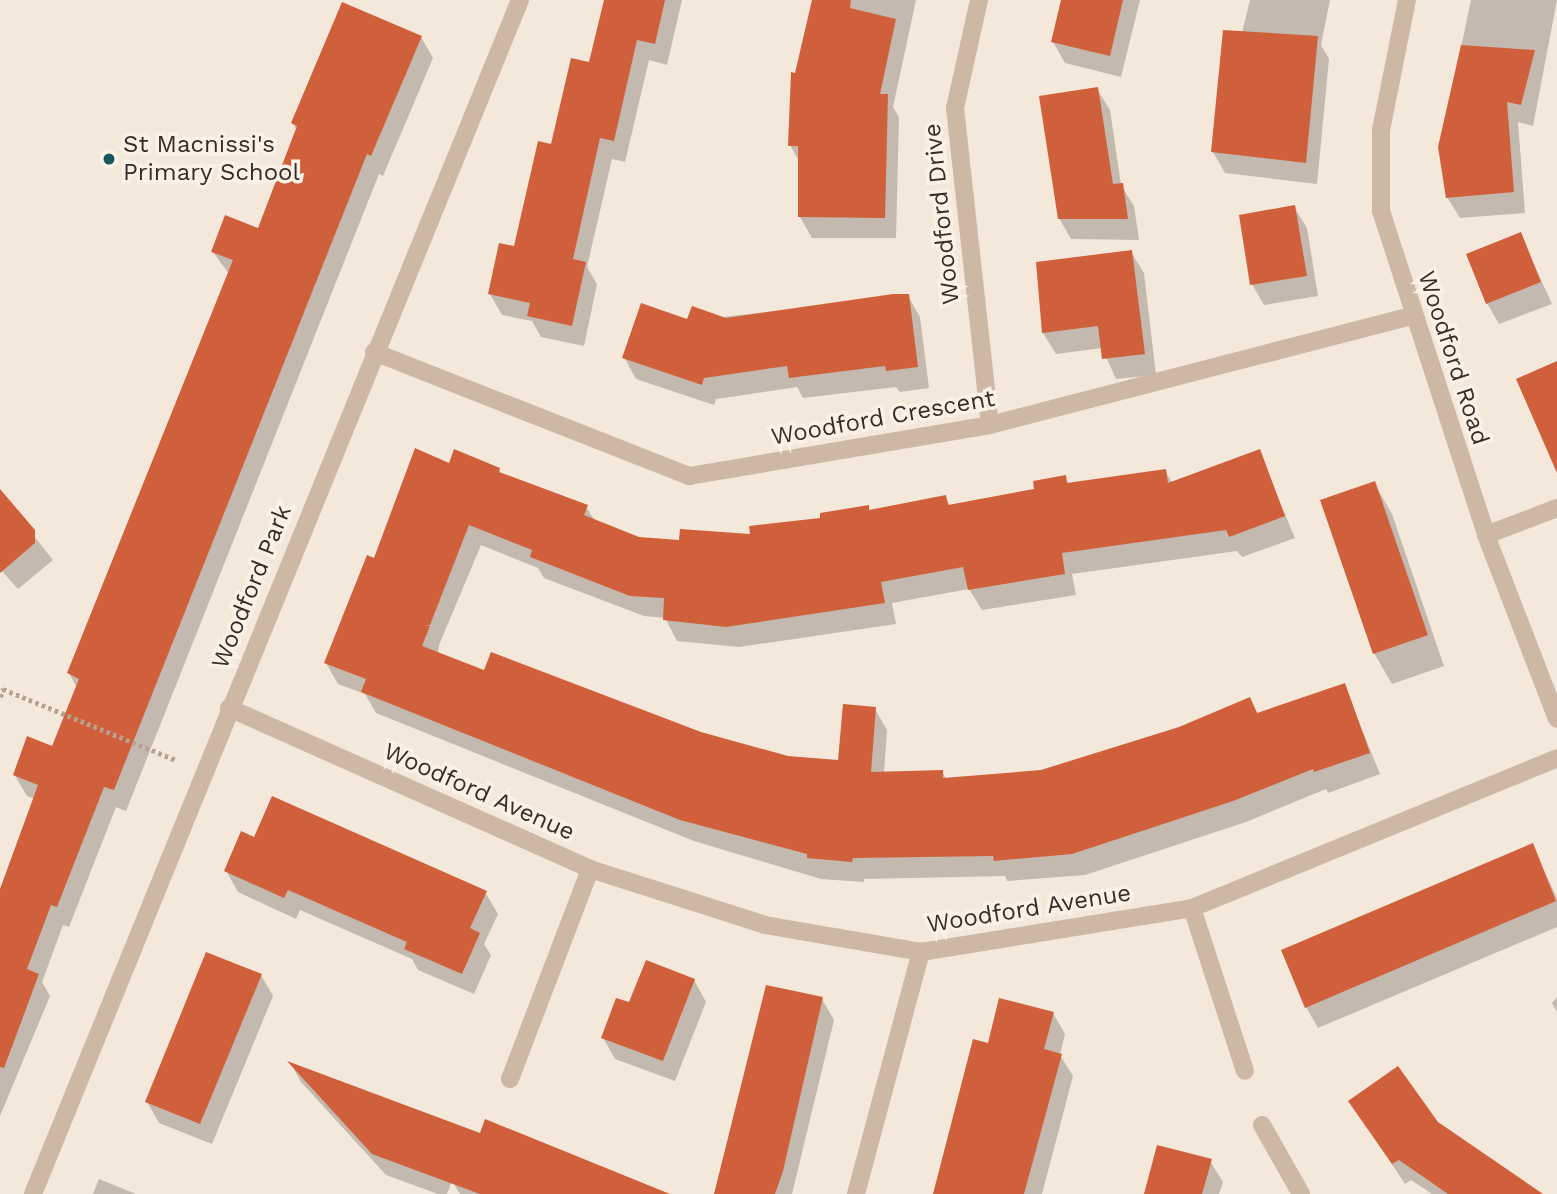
<!DOCTYPE html>
<style>
body{margin:0}
#map{position:relative;width:1557px;height:1194px;overflow:hidden;background:#f4e8da;font-family:"Work Sans",sans-serif}
div>[style]{position:absolute}
[style*='--x']{left:calc(var(--x)*1px);top:calc(var(--y)*1px);width:calc(var(--w)*1px);rotate:calc(var(--a)*1deg)}
.shadow>*{inset:0;background:#0003}
.building>*{inset:0;background:#d0603c}
.path>*{height:4.5px;margin-top:-2.25px;transform-origin:0;background:repeating-linear-gradient(90deg,#b9a18f 0 3.5px,transparent 0 7px)}
.minor>*{height:18px;margin:-9px;padding:0 9px;transform-origin:9px;border-radius:9px;background:#cdb7a5}
.dots>*{width:19px;height:19px;translate:-50% -50%;box-sizing:border-box;border:4px solid #fbf2e7;border-radius:50%}
span{translate:-50% -50%;white-space:nowrap;text-align:center;line-height:1.15;-webkit-text-stroke:7px #fbf2e7;paint-order:stroke}
.poi-label{font-size:24px;color:#382c27}
.left{translate:0 -50%;text-align:left}
.street-label{font-size:24px;color:#382c27}
</style>
<div id="map">
<div class="shadow">
<div style="clip-path:polygon(606px 0,682px 0,667px 65px,649px 60px,625px 162px,612px 159px,587px 267px,597px 284px,584px 346px,541px 337px,532px 321px,502px 315px,490px 294px,515px 248px,553px 146px,590px 64px)"></div>
<div style="clip-path:polygon(813px 0,916px 0,893px 107px,899px 117px,896px 238px,812px 238px,800px 217px,800px 163px,790px 145px,796px 74px)"></div>
<div style="clip-path:polygon(1063px 0,1140px 0,1121px 77px,1065px 63px,1053px 42px)"></div>
<div style="clip-path:polygon(1250px 0,1330px 0,1321px 45px,1329px 59px,1317px 184px,1225px 173px,1213px 152px)"></div>
<div style="clip-path:polygon(1471px 0,1557px 0,1533px 126px,1518px 122px,1525px 213px,1460px 218px,1447px 197px,1440px 147px)"></div>
<div style="clip-path:polygon(421px 37px,433px 58px,383px 176px,379px 174px,126px 811px,116px 807px,69px 927px,63px 925px,42px 982px,50px 996px,0 1116px,0 894px,35px 799px,27px 796px,14px 774px,53px 748px,77px 688px,69px 673px,229px 274px,213px 252px,259px 230px,297px 131px,293px 123px)"></div>
<div style="clip-path:polygon(1097px 89px,1110px 110px,1121px 185px,1134px 206px,1139px 240px,1071px 239px,1059px 218px)"></div>
<div style="clip-path:polygon(1294px 207px,1307px 228px,1318px 296px,1264px 305px,1252px 284px)"></div>
<div style="clip-path:polygon(1520px 234px,1552px 304px,1499px 324px,1487px 303px)"></div>
<div style="clip-path:polygon(1131px 252px,1144px 273px,1156px 375px,1116px 379px,1102px 348px,1056px 354px,1043px 333px)"></div>
<div style="clip-path:polygon(908px 296px,920px 317px,929px 388px,900px 392px,896px 387px,803px 398px,797px 387px,716px 399px,714px 405px,636px 379px,624px 357px,688px 321px)"></div>
<div style="clip-path:polygon(1259px 452px,1295px 538px,1242px 557px,1237px 551px,1072px 574px,1076px 595px,982px 610px,969px 589px,892px 603px,896px 624px,739px 647px,677px 641px,665px 618px,644px 616px,544px 578px,538px 568px,481px 545px,439px 645px,438px 654px,485px 673px,788px 758px,840px 762px,875px 709px,887px 730px,884px 773px,942px 772px,947px 780px,1042px 772px,1180px 729px,1250px 700px,1258px 714px,1344px 685px,1380px 774px,1328px 793px,1326px 789px,1246px 822px,1085px 875px,1007px 881px,1005px 876px,864px 879px,864px 882px,821px 879px,694px 841px,376px 713px,365px 694px,338px 684px,326px 663px,375px 560px,450px 465px,499px 470px,503px 476px,586px 507px,595px 521px,638px 538px,681px 541px,752px 536px,868px 507px,870px 512px,945px 497px,951px 507px,1036px 491px,1065px 477px,1069px 484px,1165px 471px,1173px 484px)"></div>
<div style="clip-path:polygon(1374px 483px,1392px 514px,1444px 666px,1392px 684px,1374px 653px)"></div>
<div style="clip-path:polygon(0 493px,53px 560px,18px 589px,0 569px)"></div>
<div style="clip-path:polygon(255px 839px,485px 892px,498px 914px,484px 944px,491px 955px,474px 994px,418px 970px,412px 959px,300px 910px,296px 919px,238px 892px,226px 871px)"></div>
<div style="clip-path:polygon(1532px 846px,1557px 898px,1557px 927px,1318px 1028px,1306px 1007px)"></div>
<div style="clip-path:polygon(261px 975px,273px 996px,212px 1144px,159px 1123px,147px 1102px)"></div>
<div style="clip-path:polygon(694px 980px,706px 1002px,675px 1081px,615px 1059px,603px 1038px,630px 1004px)"></div>
<div style="clip-path:polygon(1557px 997px,1557px 1012px,1552px 1003px)"></div>
<div style="clip-path:polygon(822px 999px,834px 1020px,792px 1194px,717px 1194px)"></div>
<div style="clip-path:polygon(1053px 1013px,1065px 1034px,1060px 1055px,1073px 1076px,1042px 1194px,934px 1194px,975px 1041px,989px 1045px)"></div>
<div style="clip-path:polygon(291px 1064px,481px 1135px,514px 1194px,460px 1194px,452px 1181px,447px 1194px,438px 1194px,386px 1175px,301px 1082px)"></div>
<div style="clip-path:polygon(1350px 1101px,1436px 1124px,1536px 1194px,1432px 1194px,1411px 1180px,1405px 1184px)"></div>
<div style="clip-path:polygon(1210px 1161px,1223px 1182px,1219px 1194px,1146px 1194px)"></div>
<div style="clip-path:polygon(99px 1179px,136px 1194px,93px 1194px)"></div>
</div>
<div class="building">
<div style="clip-path:polygon(604px 0,665px 0,655px 44px,637px 40px,614px 141px,600px 138px,573px 259px,586px 262px,572px 326px,527px 316px,530px 303px,488px 294px,499px 243px,514px 246px,538px 141px,551px 144px,571px 58px,589px 62px)"></div>
<div style="clip-path:polygon(812px 0,851px 0,850px 8px,896px 19px,880px 94px,888px 94px,885px 218px,798px 217px,798px 146px,788px 146px,791px 72px,795px 73px)"></div>
<div style="clip-path:polygon(1061px 0,1123px 0,1110px 56px,1051px 42px)"></div>
<div style="clip-path:polygon(342px 2px,422px 36px,371px 156px,367px 154px,114px 790px,104px 787px,57px 907px,51px 905px,27px 969px,39px 974px,4px 1068px,0 1067px,0 889px,38px 785px,13px 775px,27px 736px,52px 746px,79px 679px,67px 673px,233px 260px,211px 252px,225px 215px,258px 228px,297px 126px,291px 123px)"></div>
<div style="clip-path:polygon(1223px 30px,1318px 36px,1306px 163px,1211px 152px)"></div>
<div style="clip-path:polygon(1461px 45px,1535px 50px,1521px 105px,1507px 102px,1514px 192px,1446px 198px,1438px 147px)"></div>
<div style="clip-path:polygon(1098px 87px,1113px 184px,1123px 183px,1128px 219px,1058px 219px,1039px 96px)"></div>
<div style="clip-path:polygon(1295px 205px,1307px 276px,1250px 285px,1239px 215px)"></div>
<div style="clip-path:polygon(1521px 232px,1541px 282px,1486px 304px,1466px 254px)"></div>
<div style="clip-path:polygon(1132px 250px,1145px 354px,1102px 359px,1098px 326px,1042px 333px,1036px 262px)"></div>
<div style="clip-path:polygon(893px 294px,909px 294px,918px 367px,886px 371px,885px 366px,789px 378px,787px 366px,704px 378px,702px 385px,622px 358px,641px 303px,687px 319px,692px 306px,726px 318px)"></div>
<div style="clip-path:polygon(1557px 361px,1557px 473px,1516px 379px)"></div>
<div style="clip-path:polygon(415px 448px,449px 463px,454px 449px,500px 468px,499px 472px,588px 505px,584px 515px,639px 537px,679px 540px,680px 529px,750px 534px,749px 526px,820px 518px,820px 513px,869px 505px,869px 510px,946px 495px,948px 505px,1034px 489px,1033px 481px,1066px 475px,1067px 483px,1166px 469px,1168px 483px,1260px 449px,1285px 516px,1229px 537px,1226px 530px,1062px 553px,1065px 574px,968px 590px,963px 567px,881px 582px,885px 603px,726px 627px,663px 620px,664px 598px,630px 596px,530px 557px,532px 550px,469px 525px,430px 625px,425px 625px,430px 626px,422px 646px,484px 670px,491px 652px,701px 732px,788px 756px,838px 760px,843px 704px,876px 707px,871px 772px,943px 770px,943px 778px,1041px 770px,1179px 727px,1250px 697px,1257px 713px,1345px 683px,1370px 753px,1314px 772px,1313px 769px,1233px 801px,1072px 854px,994px 861px,993px 856px,853px 858px,852px 862px,807px 858px,807px 854px,680px 820px,361px 692px,366px 679px,324px 663px,367px 555px,374px 558px)"></div>
<div style="clip-path:polygon(1375px 481px,1428px 635px,1373px 654px,1320px 500px)"></div>
<div style="clip-path:polygon(0 489px,35px 530px,35px 543px,0 573px)"></div>
<div style="clip-path:polygon(272px 796px,487px 891px,470px 928px,480px 933px,462px 974px,404px 949px,407px 942px,288px 890px,284px 898px,224px 871px,241px 831px,254px 837px)"></div>
<div style="clip-path:polygon(1533px 843px,1556px 901px,1305px 1008px,1281px 950px)"></div>
<div style="clip-path:polygon(206px 952px,262px 974px,200px 1124px,145px 1102px)"></div>
<div style="clip-path:polygon(646px 960px,695px 979px,663px 1061px,601px 1038px,616px 998px,629px 1002px)"></div>
<div style="clip-path:polygon(766px 985px,823px 997px,783px 1171px,775px 1194px,714px 1194px)"></div>
<div style="clip-path:polygon(999px 998px,1054px 1012px,1044px 1049px,1062px 1054px,1024px 1194px,933px 1194px,973px 1039px,988px 1043px)"></div>
<div style="clip-path:polygon(287px 1061px,480px 1133px,485px 1119px,670px 1194px,480px 1194px,372px 1154px)"></div>
<div style="clip-path:polygon(1398px 1066px,1438px 1122px,1543px 1194px,1448px 1194px,1399px 1160px,1392px 1164px,1348px 1101px)"></div>
<div style="clip-path:polygon(1157px 1145px,1212px 1159px,1202px 1194px,1144px 1194px)"></div>
</div>
<div class="path">
<div style="--x:0;--y:697;--w:9;--a:-69"></div>
<div style="--x:3;--y:689;--w:187;--a:22.3"></div>
</div>
<div class="minor">
<div style="--x:979;--y:0;--w:111;--a:102.5"></div>
<div style="--x:955;--y:108;--w:319;--a:83.7"></div>
<div style="--x:1407;--y:0;--w:133;--a:101.3"></div>
<div style="--x:1381;--y:130;--w:81;--a:90"></div>
<div style="--x:1381;--y:211;--w:341;--a:72"></div>
<div style="--x:1486;--y:535;--w:197;--a:68.9"></div>
<div style="--x:374;--y:352;--w:339;--a:21.5"></div>
<div style="--x:689;--y:476;--w:305;--a:-9.6"></div>
<div style="--x:990;--y:425;--w:436;--a:-14.5"></div>
<div style="--x:1486;--y:535;--w:76;--a:-20.8"></div>
<div style="--x:229;--y:708;--w:395;--a:24"></div>
<div style="--x:590;--y:869;--w:184;--a:17.7"></div>
<div style="--x:765;--y:925;--w:158;--a:9.8"></div>
<div style="--x:921;--y:952;--w:275;--a:-9.2"></div>
<div style="--x:1192;--y:908;--w:395;--a:-22.3"></div>
<div style="--x:1192;--y:908;--w:171;--a:72"></div>
<div style="--x:510;--y:1079;--w:225;--a:-69.1"></div>
<div style="--x:1262;--y:1125;--w:79;--a:60.5"></div>
<div style="--x:33;--y:1194;--w:1289;--a:-67.81"></div>
<div style="--x:856;--y:1194;--w:251;--a:-75"></div>
</div>
<div class="dots">
<div style="left:109px;top:159px;background:#19595d"></div>
</div>
<div class="poi-label">
<span class="left" style="left:123px;top:159px">St Macnissi's<br>Primary School</span>
</div>
<div class="street-label">
<span style="left:942px;top:214px;rotate:-96deg">Woodford Drive</span>
<span style="left:1453px;top:358px;rotate:72deg">Woodford Road</span>
<span style="left:883px;top:418px;rotate:-10deg">Woodford Crescent</span>
<span style="left:252px;top:587px;rotate:-68deg">Woodford Park</span>
<span style="left:479px;top:792px;rotate:24deg">Woodford Avenue</span>
<span style="left:1029px;top:909px;rotate:-9deg">Woodford Avenue</span>
</div>
</div>
